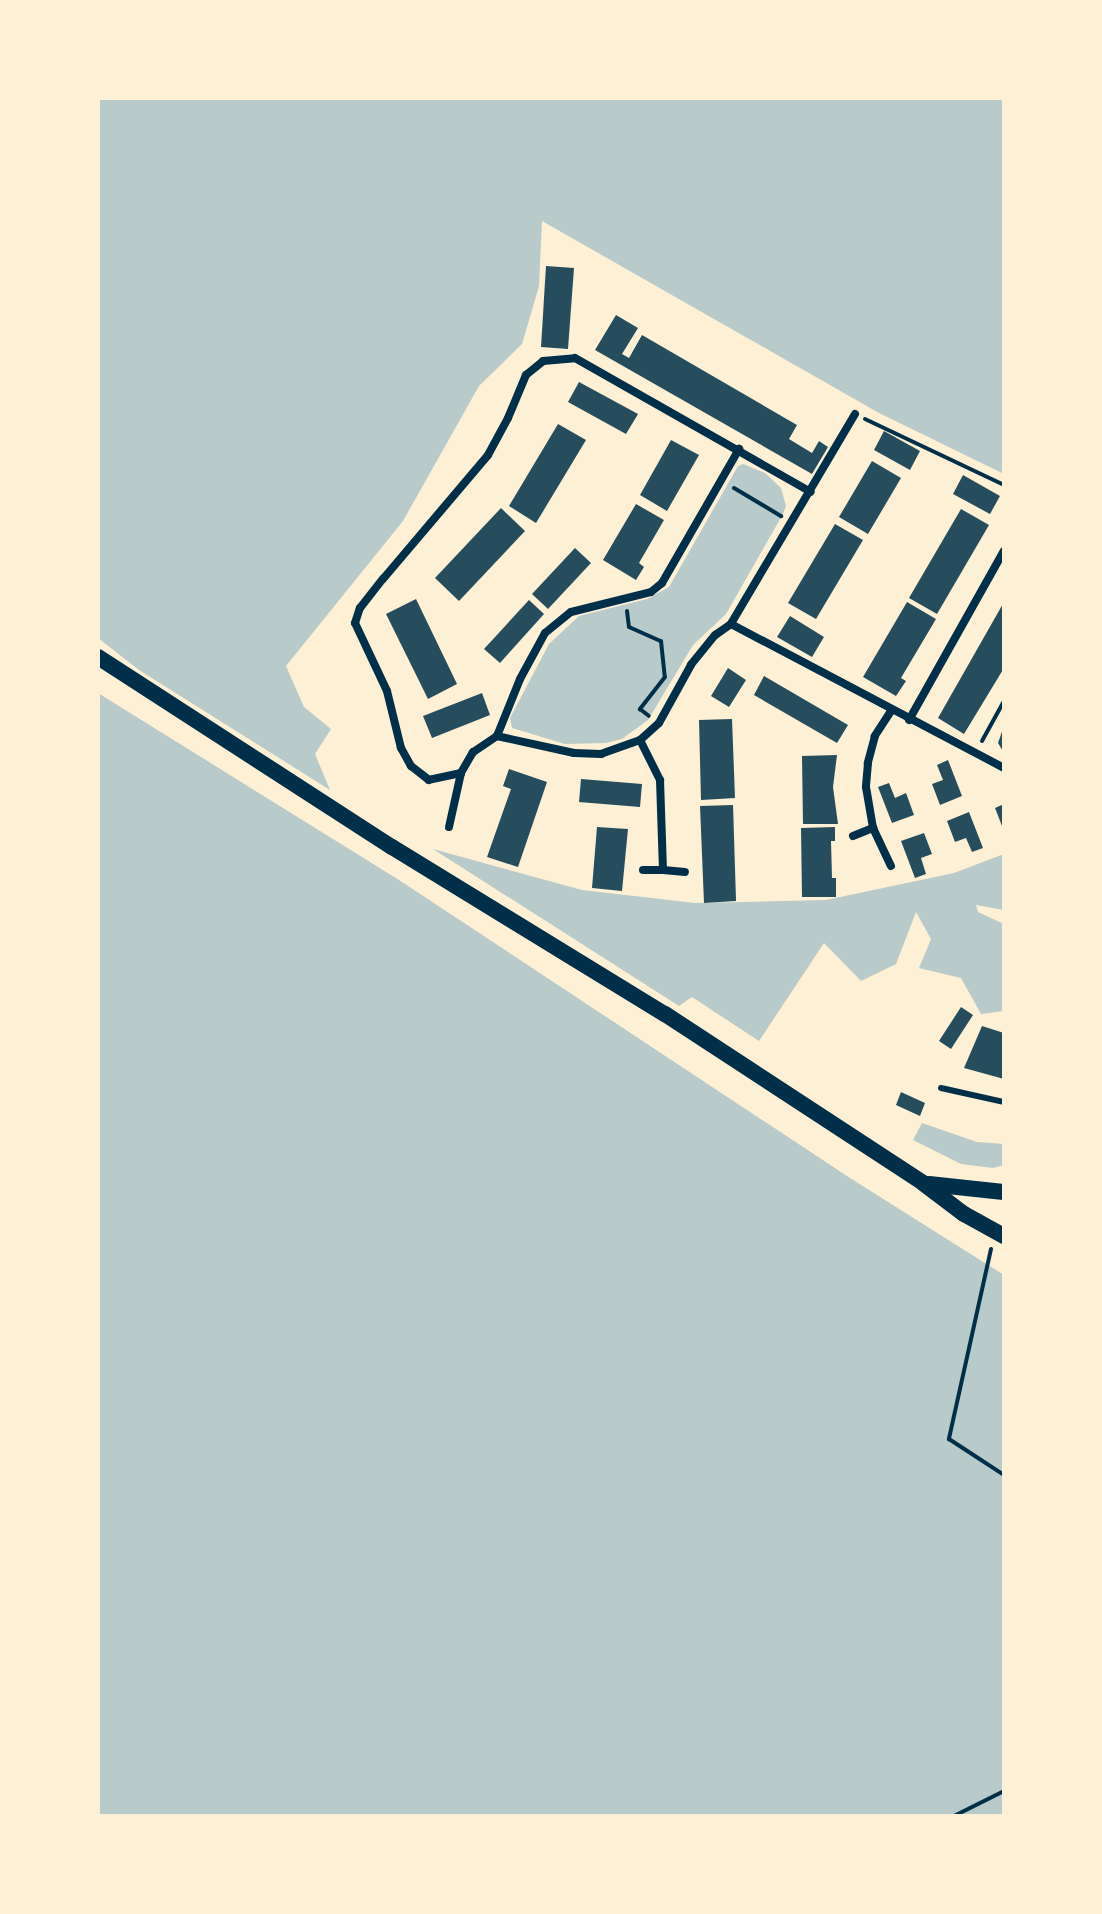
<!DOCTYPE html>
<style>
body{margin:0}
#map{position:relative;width:1102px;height:1914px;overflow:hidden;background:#fdf0d5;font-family:Helvetica,sans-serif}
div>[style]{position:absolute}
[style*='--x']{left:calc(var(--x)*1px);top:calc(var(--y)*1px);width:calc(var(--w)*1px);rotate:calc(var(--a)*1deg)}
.green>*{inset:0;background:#b9caca}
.building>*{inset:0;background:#264d5e}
.path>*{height:4px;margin:-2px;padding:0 2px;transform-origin:2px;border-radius:2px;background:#003049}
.service>*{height:6px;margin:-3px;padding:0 3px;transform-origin:3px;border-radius:3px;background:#003049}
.minor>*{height:8px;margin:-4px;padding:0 4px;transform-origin:4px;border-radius:4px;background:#003049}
.secondary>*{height:16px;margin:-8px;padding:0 8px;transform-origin:8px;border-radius:8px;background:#003049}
span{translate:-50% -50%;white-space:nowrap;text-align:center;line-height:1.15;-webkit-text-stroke:8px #fdf0d5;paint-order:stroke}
.frame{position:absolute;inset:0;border:100px solid #fdf0d5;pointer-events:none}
</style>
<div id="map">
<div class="green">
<div style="clip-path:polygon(98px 98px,1004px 98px,1004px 474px,879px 413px,542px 221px,539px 286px,522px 344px,479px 386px,403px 521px,286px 666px,304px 707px,331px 729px,315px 754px,330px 790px,139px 670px,98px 638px)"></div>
<div style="clip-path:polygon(743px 464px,765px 473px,781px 488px,786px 506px,783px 514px,726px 614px,693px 645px,648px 720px,622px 739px,606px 743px,565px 744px,512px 728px,510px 718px,549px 644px,579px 616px,647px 599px,669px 587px,738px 466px)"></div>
<div style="clip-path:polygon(98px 693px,399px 880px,850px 1178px,1004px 1275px,1004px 1816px,98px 1816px)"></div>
<div style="clip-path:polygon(433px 849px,582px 890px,695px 903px,826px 900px,954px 873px,1004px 854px,1004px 910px,976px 905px,978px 912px,1004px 924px,1004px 1011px,981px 1014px,961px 978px,919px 968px,931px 939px,916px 912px,896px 964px,861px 981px,824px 943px,759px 1041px,692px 997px,679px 1006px)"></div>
<div style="clip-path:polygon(922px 1123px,977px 1142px,1004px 1144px,1004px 1165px,993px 1168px,961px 1164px,913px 1140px)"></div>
</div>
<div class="building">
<div style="clip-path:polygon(546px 266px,574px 268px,568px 349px,541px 347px)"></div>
<div style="clip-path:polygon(616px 315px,638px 328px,622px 354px,629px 358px,642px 335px,797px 425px,789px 439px,812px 453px,819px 441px,828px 447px,812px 474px,595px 350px)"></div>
<div style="clip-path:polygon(579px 382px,638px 414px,626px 434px,568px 402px)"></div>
<div style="clip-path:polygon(558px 424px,586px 440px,536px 523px,509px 506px)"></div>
<div style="clip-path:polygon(884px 431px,920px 451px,910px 470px,874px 450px)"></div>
<div style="clip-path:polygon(671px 440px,699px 455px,667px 511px,640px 495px)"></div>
<div style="clip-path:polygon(872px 461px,901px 478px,868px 534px,839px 517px)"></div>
<div style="clip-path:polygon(963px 475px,1000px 496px,990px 514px,953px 494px)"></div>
<div style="clip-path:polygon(636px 504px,664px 520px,639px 563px,644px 567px,636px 580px,603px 560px)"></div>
<div style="clip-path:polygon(501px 508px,525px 531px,459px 601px,435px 578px)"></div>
<div style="clip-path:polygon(961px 509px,989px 525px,937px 614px,909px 598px)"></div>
<div style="clip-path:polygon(835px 524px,863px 540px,816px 619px,788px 603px)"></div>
<div style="clip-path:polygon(575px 548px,591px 563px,548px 609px,532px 594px)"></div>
<div style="clip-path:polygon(416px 599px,457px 684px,428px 699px,386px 614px)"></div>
<div style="clip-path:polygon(529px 600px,544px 614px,500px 663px,484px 649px)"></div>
<div style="clip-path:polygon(907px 602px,936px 619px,901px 678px,906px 681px,896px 696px,863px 677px)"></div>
<div style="clip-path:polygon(1004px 602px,1004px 668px,964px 734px,938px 718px)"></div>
<div style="clip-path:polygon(790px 616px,824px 637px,812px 657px,777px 637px)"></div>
<div style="clip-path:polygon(728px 668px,746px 680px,729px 707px,711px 696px)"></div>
<div style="clip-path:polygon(764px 676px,848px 725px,837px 743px,754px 695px)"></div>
<div style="clip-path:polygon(482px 693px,490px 715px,432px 738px,423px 716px)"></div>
<div style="clip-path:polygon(732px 719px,735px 798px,701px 800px,699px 720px)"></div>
<div style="clip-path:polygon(1004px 726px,1004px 753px,998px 743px)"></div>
<div style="clip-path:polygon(837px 755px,833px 787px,838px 824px,803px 824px,802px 756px)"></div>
<div style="clip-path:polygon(948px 760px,962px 796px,940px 805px,932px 784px,943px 780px,937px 765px)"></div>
<div style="clip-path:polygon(509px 769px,547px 782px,518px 867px,487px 857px,511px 789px,503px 786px)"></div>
<div style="clip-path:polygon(581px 779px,642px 784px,640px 807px,579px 802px)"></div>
<div style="clip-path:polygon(889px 783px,895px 798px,906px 793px,914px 815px,892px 823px,878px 787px)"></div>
<div style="clip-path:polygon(1004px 804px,1004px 831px,995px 808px)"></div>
<div style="clip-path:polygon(733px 805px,736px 901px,704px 903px,700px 806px)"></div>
<div style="clip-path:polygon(969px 812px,983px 848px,972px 852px,966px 838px,955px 842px,947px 821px)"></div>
<div style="clip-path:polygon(597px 827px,628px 829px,622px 891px,592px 888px)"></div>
<div style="clip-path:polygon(835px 827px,835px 841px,831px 841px,832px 878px,836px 878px,836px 897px,802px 897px,801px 828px)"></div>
<div style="clip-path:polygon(924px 833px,932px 854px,921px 858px,926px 874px,915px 878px,901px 841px)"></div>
<div style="clip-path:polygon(961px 1007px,973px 1015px,951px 1049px,939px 1041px)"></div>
<div style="clip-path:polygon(982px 1026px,1004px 1033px,1004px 1079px,964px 1068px)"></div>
<div style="clip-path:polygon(901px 1092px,925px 1103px,920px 1116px,896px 1105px)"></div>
</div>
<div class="path">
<div style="--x:865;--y:419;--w:154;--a:25.4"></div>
<div style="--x:734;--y:488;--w:55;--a:30.8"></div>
<div style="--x:627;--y:611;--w:16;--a:83"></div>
<div style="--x:629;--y:627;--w:35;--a:24"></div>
<div style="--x:661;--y:641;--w:36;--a:84"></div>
<div style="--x:665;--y:677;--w:41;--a:128"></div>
<div style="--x:640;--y:709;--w:11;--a:38"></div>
<div style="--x:982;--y:741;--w:46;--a:-61.2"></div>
<div style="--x:991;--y:1249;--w:195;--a:102.5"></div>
<div style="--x:949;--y:1439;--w:66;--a:33.2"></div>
<div style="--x:954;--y:1816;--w:56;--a:-26.6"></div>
</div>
<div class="service">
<div style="--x:941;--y:1088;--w:65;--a:12.5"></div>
</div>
<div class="minor">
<div style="--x:855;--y:414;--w:244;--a:120.6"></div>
<div style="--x:731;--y:624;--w:309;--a:27.8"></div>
<div style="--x:731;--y:624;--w:19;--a:145"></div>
<div style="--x:715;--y:635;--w:38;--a:129"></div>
<div style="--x:691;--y:665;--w:66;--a:118.9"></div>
<div style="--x:659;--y:723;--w:25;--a:138"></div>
<div style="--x:640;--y:740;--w:41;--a:160.3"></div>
<div style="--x:601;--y:754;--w:27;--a:-178"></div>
<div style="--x:574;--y:753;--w:79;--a:-167.6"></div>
<div style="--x:497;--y:736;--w:29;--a:146"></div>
<div style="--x:473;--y:752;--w:24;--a:120"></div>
<div style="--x:461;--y:773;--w:33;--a:168"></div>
<div style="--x:429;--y:780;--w:23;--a:-142"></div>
<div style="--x:411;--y:766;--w:21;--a:-119"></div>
<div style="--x:401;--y:748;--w:59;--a:-103.8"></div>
<div style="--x:387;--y:691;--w:75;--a:-115.2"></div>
<div style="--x:355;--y:623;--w:16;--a:-72"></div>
<div style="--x:360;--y:608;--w:37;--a:-52"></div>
<div style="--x:383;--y:579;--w:162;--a:-49.7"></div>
<div style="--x:488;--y:455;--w:42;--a:-61.6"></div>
<div style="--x:508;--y:418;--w:47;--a:-67.3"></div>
<div style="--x:526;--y:375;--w:22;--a:-39"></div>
<div style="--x:543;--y:361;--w:32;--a:-5"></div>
<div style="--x:575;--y:358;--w:271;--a:29.6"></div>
<div style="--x:891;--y:711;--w:30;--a:123"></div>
<div style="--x:875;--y:736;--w:28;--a:105"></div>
<div style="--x:868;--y:763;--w:24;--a:95"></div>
<div style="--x:866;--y:787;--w:42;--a:80.3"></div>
<div style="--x:873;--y:828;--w:42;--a:64.7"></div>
<div style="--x:909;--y:720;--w:194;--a:-60.7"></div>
<div style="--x:497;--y:736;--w:61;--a:-68"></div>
<div style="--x:520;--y:679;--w:52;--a:-61.5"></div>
<div style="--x:545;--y:633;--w:33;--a:-39"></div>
<div style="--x:571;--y:612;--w:82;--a:-14"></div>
<div style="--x:651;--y:592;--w:14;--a:-39"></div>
<div style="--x:662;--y:583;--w:155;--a:-60.1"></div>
<div style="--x:640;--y:740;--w:45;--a:63.4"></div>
<div style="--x:660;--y:780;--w:90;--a:88.1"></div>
<div style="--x:663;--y:870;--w:22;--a:5"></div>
<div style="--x:449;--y:827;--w:55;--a:-77.5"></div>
<div style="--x:853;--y:836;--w:22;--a:-22"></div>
<div style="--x:643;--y:870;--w:20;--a:0"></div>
</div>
<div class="secondary">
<div style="--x:98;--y:657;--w:350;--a:32.9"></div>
<div style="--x:392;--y:847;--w:320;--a:31.5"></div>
<div style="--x:665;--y:1014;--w:308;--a:33.2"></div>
<div style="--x:923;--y:1183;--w:51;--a:37.1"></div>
<div style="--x:964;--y:1214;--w:46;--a:28.8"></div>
<div style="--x:929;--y:1184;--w:75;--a:6.1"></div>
</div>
<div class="frame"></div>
</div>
